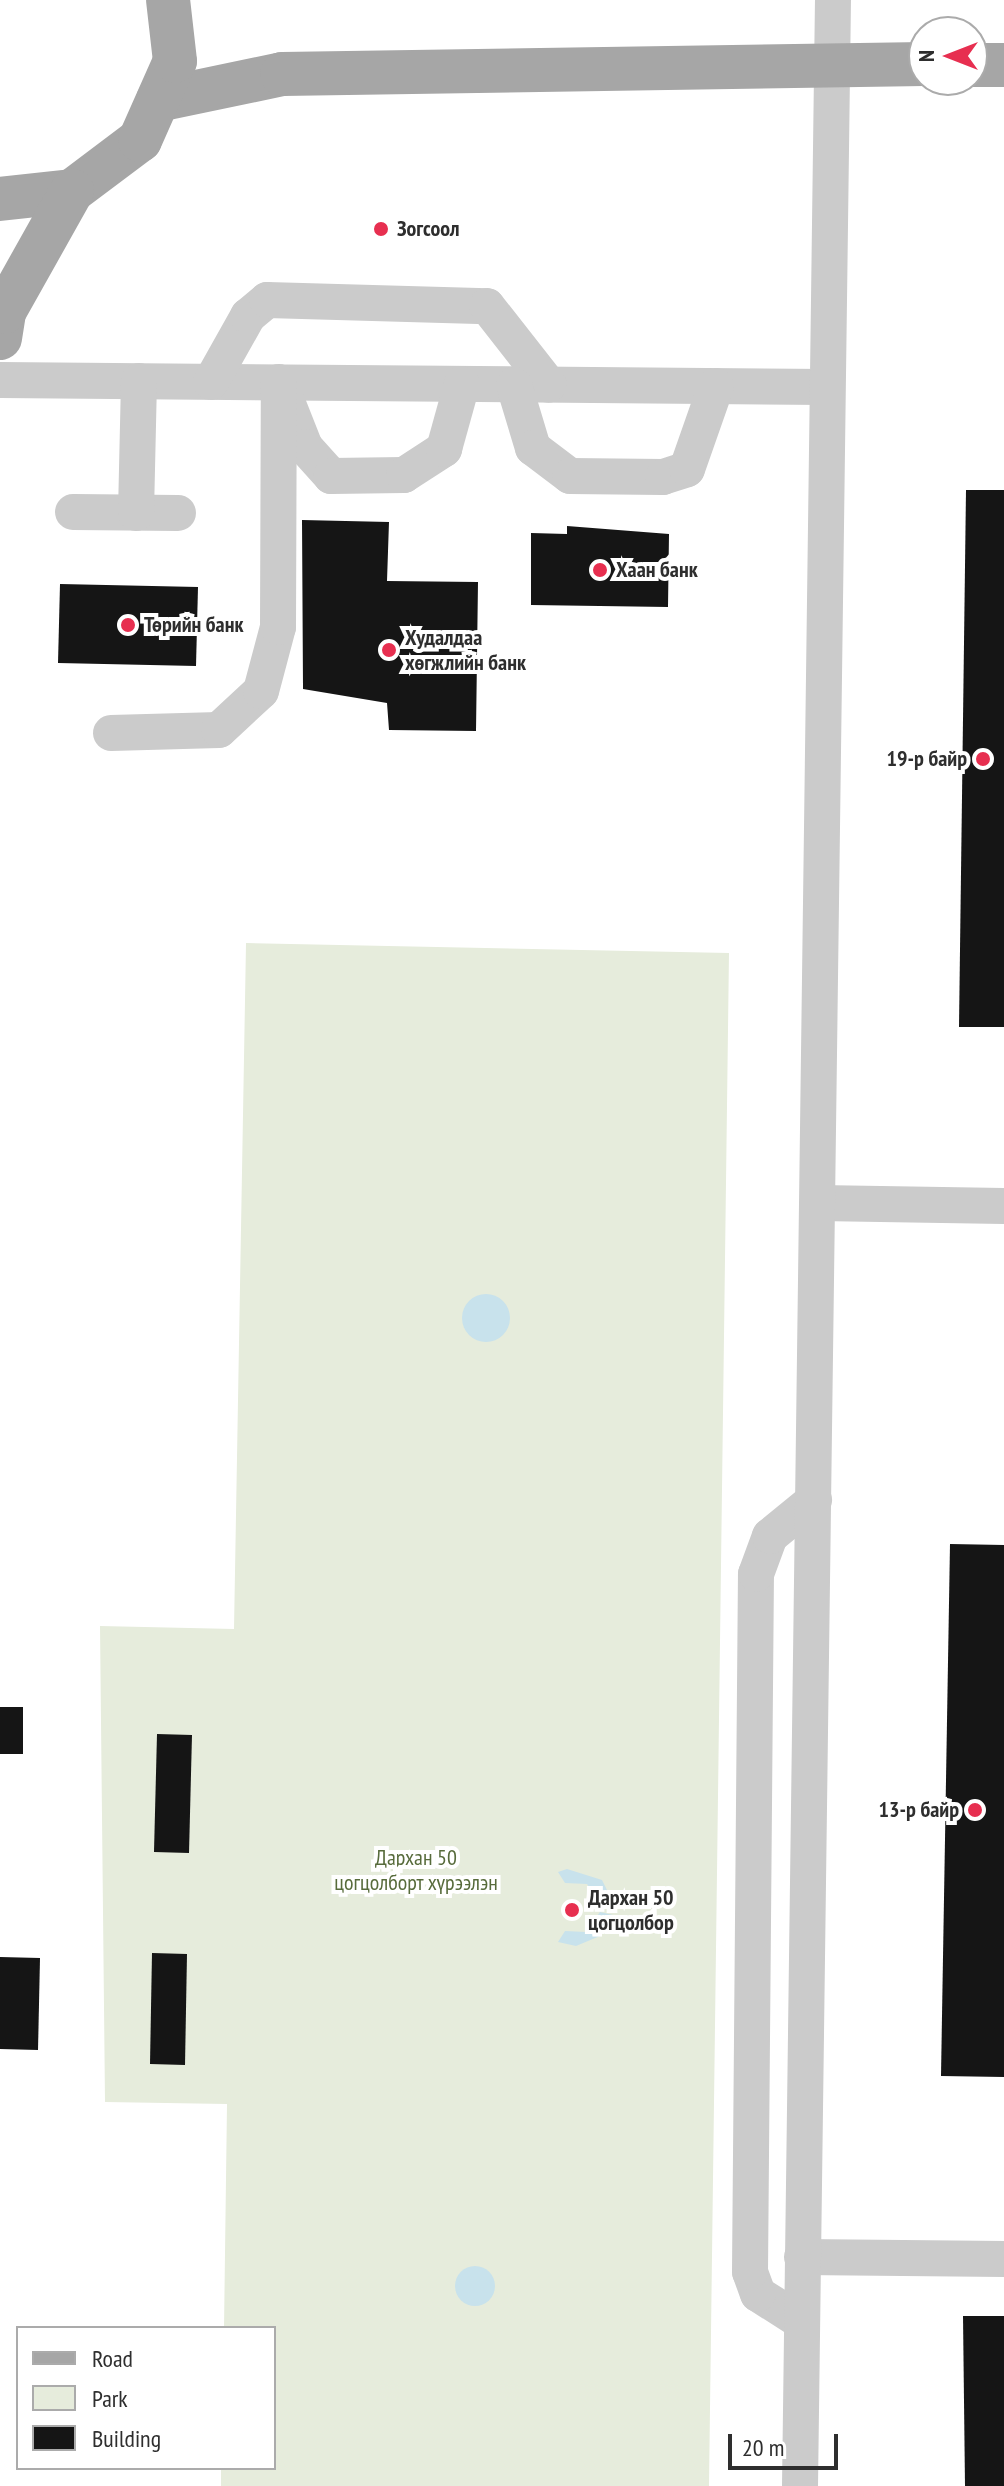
<!DOCTYPE html>
<meta charset="utf-8">
<style>
body{margin:0}
#map{position:relative;width:1004px;height:2486px;overflow:hidden;background:#fff;font-family:"PT Sans Narrow",sans-serif}
div>[style]{position:absolute}
[style*='--x']{left:calc(var(--x)*1px);top:calc(var(--y)*1px);width:calc(var(--w)*1px);rotate:calc(var(--a)*1deg)}
.green>*{inset:0;background:#e6ecdc}
.water>*{inset:0;background:#c8e2ec}
.round{border-radius:50%}
.building>*{inset:0;background:#151515}
.minor>*{height:36px;margin:-18px;padding:0 18px;transform-origin:18px;border-radius:18px;background:#cbcbcb}
.major>*{height:44px;margin:-22px;padding:0 22px;transform-origin:22px;border-radius:22px;background:#a6a6a6}
.dots>*{width:22px;height:22px;translate:-50% -50%;box-sizing:border-box;border:4px solid #fff;border-radius:50%}
span{translate:-50% -50%;white-space:nowrap;text-align:center;line-height:1.15;-webkit-text-stroke:8px #fff;paint-order:stroke}
.poi-label{font-size:22px;color:#2e2e2e;font-weight:700}
.left{translate:0 -50%;text-align:left}
.right{translate:-100% -50%;text-align:right}
.park-label{font-size:22px;color:#576b3b}
.legend{position:absolute;left:16px;top:2326px;width:260px;height:144px;box-sizing:border-box;background:#fff;border:2px solid #ababab;margin:0;padding:10px 14px;list-style:none;font-size:24px;color:#2e2e2e}
.legend li{display:flex;align-items:center;gap:16px;height:40px}
.legend b{width:40px;border:2px solid #ababab}
.north{position:absolute;left:908px;top:16px;width:80px;height:80px;box-sizing:border-box;background:#fff;border:2px solid #ababab;border-radius:50%;rotate:270deg;font-size:22px;font-weight:700;line-height:32px;text-align:center;color:#2e2e2e}
.north::after{content:'';display:block;margin:auto;width:28px;height:36px;background:#e72f50;clip-path:polygon(50% 0,100% 100%,50% 72%,0 100%)}
.scale{position:absolute;left:728px;top:2434px;width:110px;height:36px;box-sizing:border-box;border:4px solid #2e2e2e;border-top:0;padding-left:10px;font-size:24px;line-height:28px;white-space:nowrap;color:#2e2e2e;-webkit-text-stroke:6px #fff;paint-order:stroke}
</style>
<div id="map">
<div class="green">
<div style="clip-path:polygon(246px 943px,729px 953px,709px 2486px,221px 2486px,221px 2468px,274px 2468px,274px 2328px,224px 2328px,227px 2104px,105px 2102px,100px 1626px,234px 1629px)"></div>
</div>
<div class="water">
<div class="round" style="left:462px;top:1294px;width:48px;height:48px"></div>
<div style="clip-path:polygon(567px 1869px,602px 1880px,613px 1902px,600px 1902px,587px 1884px,565px 1883px,558px 1872px)"></div>
<div style="clip-path:polygon(600px 1912px,613px 1915px,600px 1936px,576px 1946px,558px 1942px,565px 1931px,586px 1932px)"></div>
<div class="round" style="left:455px;top:2266px;width:40px;height:40px"></div>
</div>
<div class="building">
<div style="clip-path:polygon(966px 490px,1004px 490px,1004px 1027px,959px 1027px)"></div>
<div style="clip-path:polygon(302px 520px,389px 522px,387px 581px,478px 582px,476px 731px,389px 730px,387px 703px,303px 689px)"></div>
<div style="clip-path:polygon(567px 526px,669px 534px,668px 607px,531px 605px,531px 533px,567px 534px)"></div>
<div style="clip-path:polygon(60px 584px,198px 587px,196px 666px,58px 663px)"></div>
<div style="clip-path:polygon(950px 1544px,1004px 1545px,1004px 2077px,941px 2076px)"></div>
<div style="clip-path:polygon(0 1707px,23px 1707px,23px 1754px,0 1754px)"></div>
<div style="clip-path:polygon(157px 1734px,192px 1735px,189px 1853px,154px 1852px)"></div>
<div style="clip-path:polygon(152px 1953px,187px 1954px,185px 2065px,150px 2064px)"></div>
<div style="clip-path:polygon(0 1957px,40px 1958px,38px 2050px,0 2049px)"></div>
<div style="clip-path:polygon(963px 2316px,1004px 2316px,1004px 2486px,965px 2486px)"></div>
</div>
<div class="minor">
<div style="--x:0;--y:380;--w:826;--a:0.49"></div>
<div style="--x:211;--y:382;--w:76;--a:-60.7"></div>
<div style="--x:248;--y:316;--w:25;--a:-40"></div>
<div style="--x:267;--y:300;--w:220;--a:1.6"></div>
<div style="--x:487;--y:306;--w:100;--a:51.9"></div>
<div style="--x:514;--y:385;--w:66;--a:73.2"></div>
<div style="--x:533;--y:448;--w:46;--a:37.1"></div>
<div style="--x:570;--y:476;--w:93;--a:0.6"></div>
<div style="--x:663;--y:477;--w:25;--a:-18"></div>
<div style="--x:687;--y:469;--w:88;--a:-70.7"></div>
<div style="--x:286;--y:399;--w:52;--a:68.4"></div>
<div style="--x:305;--y:447;--w:39;--a:48"></div>
<div style="--x:331;--y:476;--w:73;--a:-0.8"></div>
<div style="--x:404;--y:475;--w:48;--a:-33"></div>
<div style="--x:444;--y:449;--w:67;--a:-74.5"></div>
<div style="--x:73;--y:512;--w:105;--a:0.5"></div>
<div style="--x:136;--y:513;--w:132;--a:-88.7"></div>
<div style="--x:111;--y:733;--w:108;--a:-1.6"></div>
<div style="--x:219;--y:730;--w:57;--a:-42.9"></div>
<div style="--x:261;--y:691;--w:66;--a:-75.1"></div>
<div style="--x:278;--y:627;--w:245;--a:-89.8"></div>
<div style="--x:819;--y:1203;--w:185;--a:0.9"></div>
<div style="--x:802;--y:2257;--w:202;--a:0.6"></div>
<div style="--x:802;--y:2322;--w:52;--a:-147.5"></div>
<div style="--x:758;--y:2294;--w:23;--a:-110"></div>
<div style="--x:750;--y:2272;--w:698;--a:-89.51"></div>
<div style="--x:756;--y:1574;--w:40;--a:-69.8"></div>
<div style="--x:770;--y:1536;--w:57;--a:-39.3"></div>
<div style="--x:800;--y:2486;--w:2486;--a:-89.24"></div>
</div>
<div class="major">
<div style="--x:972;--y:65;--w:32;--a:0"></div>
<div style="--x:158;--y:100;--w:127;--a:-11.8"></div>
<div style="--x:282;--y:74;--w:642;--a:-0.89"></div>
<div style="--x:0;--y:199;--w:72;--a:-6.3"></div>
<div style="--x:72;--y:191;--w:85;--a:-36.9"></div>
<div style="--x:140;--y:140;--w:86;--a:-66.1"></div>
<div style="--x:175;--y:61;--w:61;--a:-96.5"></div>
<div style="--x:0;--y:338;--w:26;--a:-81"></div>
<div style="--x:4;--y:312;--w:139;--a:-60.7"></div>
</div>
<div class="dots">
<div style="left:381px;top:229px;background:#e72f50"></div>
<div style="left:600px;top:570px;background:#e72f50"></div>
<div style="left:128px;top:625px;background:#e72f50"></div>
<div style="left:389px;top:650px;background:#e72f50"></div>
<div style="left:983px;top:759px;background:#e72f50"></div>
<div style="left:975px;top:1810px;background:#e72f50"></div>
<div style="left:572px;top:1910px;background:#e72f50"></div>
</div>
<div class="poi-label">
<span class="left" style="left:397px;top:229px">Зогсоол</span>
<span class="left" style="left:616px;top:570px">Хаан банк</span>
<span class="left" style="left:144px;top:625px">Төрийн банк</span>
<span class="left" style="left:405px;top:650px">Худалдаа<br>хөгжлийн банк</span>
<span class="right" style="left:967px;top:759px">19-р байр</span>
<span class="right" style="left:959px;top:1810px">13-р байр</span>
<span class="left" style="left:588px;top:1910px">Дархан 50<br>цогцолбор</span>
</div>
<div class="park-label">
<span style="left:416px;top:1870px">Дархан 50<br>цогцолборт хүрээлэн</span>
</div>
<ul class="legend">
<li><b style="height:10px;background:#a6a6a6"></b>Road</li>
<li><b style="height:22px;background:#e6ecdc"></b>Park</li>
<li><b style="height:22px;background:#151515"></b>Building</li>
</ul>
<div class="north">N</div>
<div class="scale">20 m</div>
</div>
